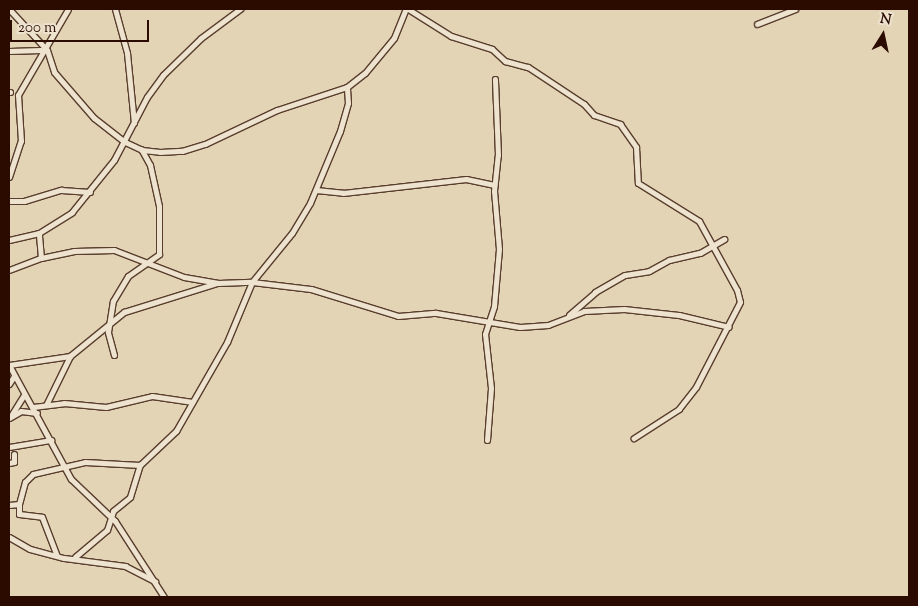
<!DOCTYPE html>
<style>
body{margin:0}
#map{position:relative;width:918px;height:606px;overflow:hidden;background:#e3d4b5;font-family:"Sorts Mill Goudy",serif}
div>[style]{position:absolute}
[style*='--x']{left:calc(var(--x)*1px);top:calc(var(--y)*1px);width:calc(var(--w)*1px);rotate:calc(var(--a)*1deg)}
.roads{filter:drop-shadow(1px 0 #593d2d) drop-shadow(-1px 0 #593d2d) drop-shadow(0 1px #593d2d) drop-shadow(0 -1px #593d2d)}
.street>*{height:5px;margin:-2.5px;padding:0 2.5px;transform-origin:2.5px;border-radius:2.5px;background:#ede3cf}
span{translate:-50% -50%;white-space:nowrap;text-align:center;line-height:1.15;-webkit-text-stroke:5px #ede3cf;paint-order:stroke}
.frame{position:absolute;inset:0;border:10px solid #2b0b00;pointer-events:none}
.north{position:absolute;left:858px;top:10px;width:50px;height:50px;-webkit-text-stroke:4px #ede3cf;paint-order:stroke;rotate:10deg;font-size:14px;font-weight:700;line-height:20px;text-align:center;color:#2b0b00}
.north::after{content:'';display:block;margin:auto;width:18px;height:22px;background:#2b0b00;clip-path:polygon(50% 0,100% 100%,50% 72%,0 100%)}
.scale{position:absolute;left:10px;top:20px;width:139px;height:22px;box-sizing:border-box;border:2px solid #2b0b00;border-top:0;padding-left:6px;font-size:15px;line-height:18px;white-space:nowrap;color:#2b0b00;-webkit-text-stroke:4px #ede3cf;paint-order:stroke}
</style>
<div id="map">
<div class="roads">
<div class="street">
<div style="--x:9;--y:9;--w:56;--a:47.2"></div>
<div style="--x:47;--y:50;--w:23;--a:72"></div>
<div style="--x:54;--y:72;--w:61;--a:49"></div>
<div style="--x:94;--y:118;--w:39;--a:38"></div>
<div style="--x:125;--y:142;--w:19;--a:25"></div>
<div style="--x:142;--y:150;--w:18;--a:6"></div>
<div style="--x:160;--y:152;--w:22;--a:-3"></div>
<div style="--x:182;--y:151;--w:24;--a:-17"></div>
<div style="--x:205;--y:144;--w:80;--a:-25.3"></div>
<div style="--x:277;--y:110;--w:74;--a:-18.2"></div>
<div style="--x:347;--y:87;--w:23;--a:-38"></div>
<div style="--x:365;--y:73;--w:45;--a:-50.4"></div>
<div style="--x:394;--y:38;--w:31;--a:-68"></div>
<div style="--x:115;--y:9;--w:46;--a:74.7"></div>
<div style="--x:127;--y:53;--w:70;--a:84.3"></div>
<div style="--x:408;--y:9;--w:51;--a:32.1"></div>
<div style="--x:451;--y:36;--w:43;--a:17.6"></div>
<div style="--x:492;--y:49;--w:18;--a:43"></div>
<div style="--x:505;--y:61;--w:24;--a:15"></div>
<div style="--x:528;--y:67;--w:67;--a:33.5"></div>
<div style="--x:584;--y:104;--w:15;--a:48"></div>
<div style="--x:594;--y:115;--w:28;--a:19"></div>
<div style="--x:620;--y:124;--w:28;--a:55"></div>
<div style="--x:636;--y:147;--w:36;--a:87"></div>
<div style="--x:638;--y:183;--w:72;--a:31.9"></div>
<div style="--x:699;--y:221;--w:79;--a:61.2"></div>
<div style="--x:737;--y:290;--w:12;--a:76"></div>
<div style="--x:740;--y:302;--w:96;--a:117.4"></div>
<div style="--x:696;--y:387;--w:28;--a:128"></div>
<div style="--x:679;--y:409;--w:54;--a:147.2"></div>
<div style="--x:757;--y:24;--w:41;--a:-21.5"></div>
<div style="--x:9;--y:51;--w:32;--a:-2"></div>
<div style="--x:9;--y:92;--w:1;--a:0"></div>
<div style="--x:9;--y:177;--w:38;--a:-72"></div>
<div style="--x:21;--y:141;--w:46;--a:-93.7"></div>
<div style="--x:18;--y:95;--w:99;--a:-59.8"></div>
<div style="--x:316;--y:190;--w:27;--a:6"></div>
<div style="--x:343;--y:193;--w:124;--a:-6.5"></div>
<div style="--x:466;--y:179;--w:29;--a:12"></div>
<div style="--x:9;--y:201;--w:15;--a:0"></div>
<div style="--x:24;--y:201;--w:39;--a:-17"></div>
<div style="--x:61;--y:190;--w:29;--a:4"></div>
<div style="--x:9;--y:240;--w:31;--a:-13"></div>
<div style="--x:39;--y:233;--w:39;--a:-32"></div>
<div style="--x:72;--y:212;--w:67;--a:-51.1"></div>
<div style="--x:114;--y:160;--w:71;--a:-62.4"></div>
<div style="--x:147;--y:97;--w:27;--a:-54"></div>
<div style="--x:163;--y:75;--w:53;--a:-44.2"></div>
<div style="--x:201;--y:38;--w:49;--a:-36.6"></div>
<div style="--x:41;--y:258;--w:34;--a:-12"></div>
<div style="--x:74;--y:251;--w:40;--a:-1.4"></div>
<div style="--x:114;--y:250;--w:75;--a:21.1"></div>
<div style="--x:184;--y:277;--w:35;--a:10"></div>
<div style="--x:218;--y:283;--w:34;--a:-2"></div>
<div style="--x:252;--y:282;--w:59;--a:6.8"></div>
<div style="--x:311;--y:289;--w:91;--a:17.2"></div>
<div style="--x:398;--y:316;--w:38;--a:-5"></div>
<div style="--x:436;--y:313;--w:85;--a:9.5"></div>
<div style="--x:520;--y:327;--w:28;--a:-4"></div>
<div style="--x:548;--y:325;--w:39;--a:-21"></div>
<div style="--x:584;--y:311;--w:40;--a:-2.9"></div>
<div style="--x:624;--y:309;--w:55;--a:6.2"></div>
<div style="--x:679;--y:315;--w:51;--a:13.5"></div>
<div style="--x:9;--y:270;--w:34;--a:-21"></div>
<div style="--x:41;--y:258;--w:25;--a:-95"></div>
<div style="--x:569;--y:315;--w:35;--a:-41"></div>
<div style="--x:595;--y:292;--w:34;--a:-30"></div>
<div style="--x:625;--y:275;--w:24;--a:-9"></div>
<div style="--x:649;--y:271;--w:23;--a:-29"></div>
<div style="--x:669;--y:260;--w:32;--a:-13"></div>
<div style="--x:700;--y:253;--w:28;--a:-30"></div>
<div style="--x:114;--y:355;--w:24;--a:-105"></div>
<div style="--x:108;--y:332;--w:31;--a:-81"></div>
<div style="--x:113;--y:301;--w:29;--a:-59"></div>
<div style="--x:128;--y:276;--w:38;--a:-35"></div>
<div style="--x:159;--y:254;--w:48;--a:-90"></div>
<div style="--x:159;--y:206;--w:42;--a:-102.4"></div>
<div style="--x:150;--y:165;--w:18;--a:-119"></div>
<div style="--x:9;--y:365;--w:130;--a:61.5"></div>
<div style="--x:71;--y:479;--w:61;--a:43.7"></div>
<div style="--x:115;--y:521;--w:90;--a:57.2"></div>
<div style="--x:9;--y:365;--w:62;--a:-8.4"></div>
<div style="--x:9;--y:384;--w:9;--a:-58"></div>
<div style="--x:46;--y:405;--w:55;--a:-63.9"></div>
<div style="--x:70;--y:356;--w:70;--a:-39.2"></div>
<div style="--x:124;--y:312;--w:97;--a:-17.3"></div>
<div style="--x:33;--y:407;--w:31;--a:-7"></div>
<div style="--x:64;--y:403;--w:42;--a:5.4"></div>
<div style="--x:106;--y:407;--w:47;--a:-13.4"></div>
<div style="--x:152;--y:396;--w:41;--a:8.3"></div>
<div style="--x:12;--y:414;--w:22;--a:-58"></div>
<div style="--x:9;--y:418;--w:14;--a:-30"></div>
<div style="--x:21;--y:411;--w:16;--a:7"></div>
<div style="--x:487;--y:440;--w:52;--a:-85.6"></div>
<div style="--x:491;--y:388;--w:54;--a:-96.3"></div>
<div style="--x:485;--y:334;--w:29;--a:-72"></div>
<div style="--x:494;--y:306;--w:57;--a:-85"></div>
<div style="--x:499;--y:249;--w:58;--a:-94.9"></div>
<div style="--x:494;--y:191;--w:36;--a:-84"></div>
<div style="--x:498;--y:155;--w:76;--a:-92.3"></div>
<div style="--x:9;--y:447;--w:43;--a:-9.5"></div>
<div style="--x:9;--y:463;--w:5;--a:-11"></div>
<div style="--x:14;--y:462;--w:8;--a:-90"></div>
<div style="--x:19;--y:504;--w:10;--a:90"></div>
<div style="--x:19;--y:514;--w:23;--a:7"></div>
<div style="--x:42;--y:517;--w:40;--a:69"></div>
<div style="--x:9;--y:505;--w:10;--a:-6"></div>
<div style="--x:19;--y:504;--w:23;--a:-75"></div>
<div style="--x:25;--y:482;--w:11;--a:-45"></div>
<div style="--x:33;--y:474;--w:53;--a:-13"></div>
<div style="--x:85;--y:462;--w:55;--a:3.1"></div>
<div style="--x:9;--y:537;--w:24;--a:30"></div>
<div style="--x:30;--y:549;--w:35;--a:15"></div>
<div style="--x:64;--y:558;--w:62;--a:7.5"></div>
<div style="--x:125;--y:566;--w:34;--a:27"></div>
<div style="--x:75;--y:557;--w:42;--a:-40.2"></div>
<div style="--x:107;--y:530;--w:20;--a:-72"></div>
<div style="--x:113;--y:511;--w:22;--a:-39"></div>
<div style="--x:130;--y:497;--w:34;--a:-73"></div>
<div style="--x:140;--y:465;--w:50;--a:-43.4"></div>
<div style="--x:176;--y:431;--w:103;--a:-60.2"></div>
<div style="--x:227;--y:342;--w:65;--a:-67.4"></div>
<div style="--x:252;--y:282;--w:63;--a:-50.8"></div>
<div style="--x:292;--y:233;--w:35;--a:-59"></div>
<div style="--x:310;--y:203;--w:78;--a:-67.4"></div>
<div style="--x:340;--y:131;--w:29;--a:-74"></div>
<div style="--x:348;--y:103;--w:16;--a:-94"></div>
</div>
</div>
<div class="frame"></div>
<div class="north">N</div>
<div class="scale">200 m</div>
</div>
